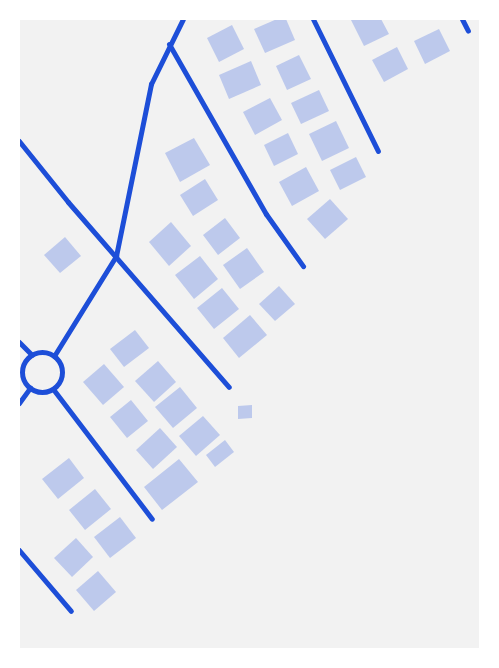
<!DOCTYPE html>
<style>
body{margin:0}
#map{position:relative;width:499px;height:668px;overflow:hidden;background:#f2f2f2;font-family:"Source Sans 3",sans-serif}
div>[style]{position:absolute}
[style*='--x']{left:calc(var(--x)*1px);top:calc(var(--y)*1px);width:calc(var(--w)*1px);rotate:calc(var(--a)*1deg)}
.building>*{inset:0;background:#bdc9ec}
.minor>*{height:5px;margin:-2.5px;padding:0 2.5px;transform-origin:2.5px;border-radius:2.5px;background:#1d4ed8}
.minor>.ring{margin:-2.5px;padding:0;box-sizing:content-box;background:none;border:5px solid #1d4ed8;border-radius:50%}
span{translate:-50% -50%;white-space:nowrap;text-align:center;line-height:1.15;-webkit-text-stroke:4.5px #fff;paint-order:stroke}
.frame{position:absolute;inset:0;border:20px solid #fff;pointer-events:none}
</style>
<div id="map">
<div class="building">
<div style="clip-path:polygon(277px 19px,286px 19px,295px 40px,265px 53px,254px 29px)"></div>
<div style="clip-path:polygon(355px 19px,381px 19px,389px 34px,364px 46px,351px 20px)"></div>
<div style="clip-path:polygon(232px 25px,244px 49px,219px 62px,207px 38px)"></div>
<div style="clip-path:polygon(439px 29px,450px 51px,425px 64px,414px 41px)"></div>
<div style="clip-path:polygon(397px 47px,408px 69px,384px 82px,372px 60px)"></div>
<div style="clip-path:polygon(299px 55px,311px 79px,287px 90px,276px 66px)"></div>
<div style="clip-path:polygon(251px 61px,261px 85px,229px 99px,219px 75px)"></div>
<div style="clip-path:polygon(319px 90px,329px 111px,301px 124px,291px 103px)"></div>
<div style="clip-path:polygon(270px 98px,282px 120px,255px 135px,243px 112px)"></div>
<div style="clip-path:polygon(336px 121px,349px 148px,322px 161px,309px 134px)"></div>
<div style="clip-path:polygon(288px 133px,298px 154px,274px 166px,264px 145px)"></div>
<div style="clip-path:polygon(194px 138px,210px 165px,180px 182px,165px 153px)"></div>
<div style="clip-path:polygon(356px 157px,366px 177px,340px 190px,330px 170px)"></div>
<div style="clip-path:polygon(306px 167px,319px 191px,292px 206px,279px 182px)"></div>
<div style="clip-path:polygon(205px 179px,218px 200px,193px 216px,180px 195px)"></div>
<div style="clip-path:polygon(330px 199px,348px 219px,325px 239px,307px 219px)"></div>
<div style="clip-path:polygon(225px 218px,240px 238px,218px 255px,203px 235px)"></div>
<div style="clip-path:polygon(171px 222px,191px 246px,169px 266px,149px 242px)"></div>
<div style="clip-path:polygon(65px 237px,81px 256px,60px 273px,44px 255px)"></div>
<div style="clip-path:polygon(247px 248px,264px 272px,240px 289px,223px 265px)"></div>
<div style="clip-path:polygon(200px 256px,218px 279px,194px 299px,175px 275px)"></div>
<div style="clip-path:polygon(279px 286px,295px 304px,275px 321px,259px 304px)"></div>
<div style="clip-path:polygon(222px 288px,239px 309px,214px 329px,197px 308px)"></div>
<div style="clip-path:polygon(250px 315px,267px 335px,239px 358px,223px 338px)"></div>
<div style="clip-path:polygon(135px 330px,149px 348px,124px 367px,110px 349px)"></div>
<div style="clip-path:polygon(158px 361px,176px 382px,154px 402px,135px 381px)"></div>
<div style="clip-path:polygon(104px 364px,124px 387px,103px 405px,83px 382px)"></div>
<div style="clip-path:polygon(180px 387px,197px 408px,173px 428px,155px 407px)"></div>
<div style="clip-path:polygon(131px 400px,148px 421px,127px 438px,110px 417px)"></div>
<div style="clip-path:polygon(252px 405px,252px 418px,238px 419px,238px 406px)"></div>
<div style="clip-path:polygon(203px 416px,220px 435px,196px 456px,179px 436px)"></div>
<div style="clip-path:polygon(160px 428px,177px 447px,153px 469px,136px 450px)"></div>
<div style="clip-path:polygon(225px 440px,234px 452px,215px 467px,206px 455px)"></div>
<div style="clip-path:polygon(69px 458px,84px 478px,58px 499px,42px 479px)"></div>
<div style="clip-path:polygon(179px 459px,198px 482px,162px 510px,144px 487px)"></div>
<div style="clip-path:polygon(95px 489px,111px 509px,85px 530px,69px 510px)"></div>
<div style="clip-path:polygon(120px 517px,136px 538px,110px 558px,94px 537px)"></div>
<div style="clip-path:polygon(76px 538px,93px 557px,72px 577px,54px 558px)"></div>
<div style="clip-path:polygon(98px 571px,116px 592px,94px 611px,76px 590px)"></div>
</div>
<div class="minor">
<div style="--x:313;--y:19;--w:147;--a:63.8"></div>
<div style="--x:462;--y:19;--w:13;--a:63"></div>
<div style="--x:169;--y:44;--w:196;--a:60.3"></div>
<div style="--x:266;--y:214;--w:64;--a:54.6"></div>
<div style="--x:19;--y:141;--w:78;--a:51.2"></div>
<div style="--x:68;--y:202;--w:245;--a:49"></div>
<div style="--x:19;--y:342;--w:18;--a:45"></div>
<div class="ring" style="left:22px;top:352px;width:35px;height:35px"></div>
<div style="--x:54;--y:356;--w:118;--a:-58.2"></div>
<div style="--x:116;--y:256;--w:176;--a:-78.5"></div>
<div style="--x:151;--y:84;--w:72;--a:-63.8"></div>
<div style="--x:53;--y:389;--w:163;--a:52.7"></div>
<div style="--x:19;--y:403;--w:19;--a:-54"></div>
<div style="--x:19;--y:550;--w:80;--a:49.6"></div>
</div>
<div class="frame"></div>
</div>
